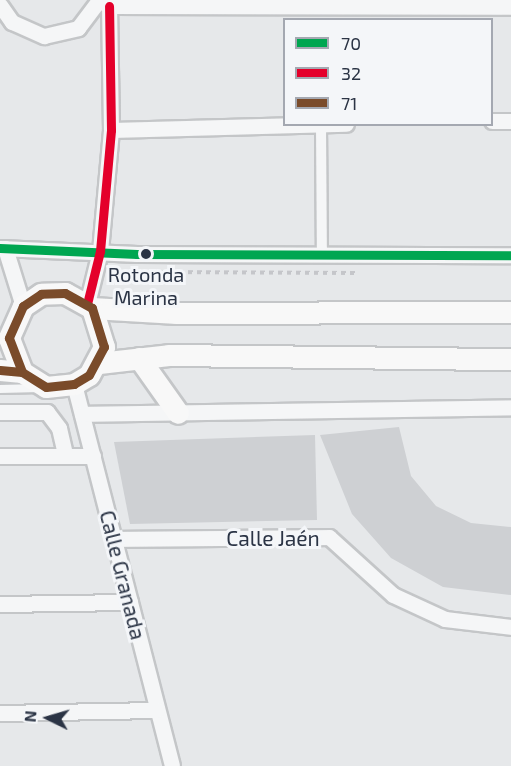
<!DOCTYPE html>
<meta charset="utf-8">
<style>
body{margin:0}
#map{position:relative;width:511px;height:766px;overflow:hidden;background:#e6e8ea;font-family:"Exo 2",sans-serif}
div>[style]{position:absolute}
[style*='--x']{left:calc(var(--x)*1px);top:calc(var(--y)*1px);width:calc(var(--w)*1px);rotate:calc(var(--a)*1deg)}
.building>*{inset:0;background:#ced0d3}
.path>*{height:4px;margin-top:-2px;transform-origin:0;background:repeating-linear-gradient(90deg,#c5c6ca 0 4.5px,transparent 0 9px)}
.roads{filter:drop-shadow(2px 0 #c4c6c8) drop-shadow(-2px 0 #c4c6c8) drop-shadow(0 2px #c4c6c8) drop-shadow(0 -2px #c4c6c8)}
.service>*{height:8px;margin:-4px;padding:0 4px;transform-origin:4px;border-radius:4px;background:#f5f6f7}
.pedestrian>*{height:10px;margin:-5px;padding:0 5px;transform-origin:5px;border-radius:5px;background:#f5f6f7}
.minor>*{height:15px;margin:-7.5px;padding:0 7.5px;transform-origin:7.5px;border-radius:7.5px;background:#f5f6f7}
.secondary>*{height:21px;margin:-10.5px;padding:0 10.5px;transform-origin:10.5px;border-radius:10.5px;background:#f8f8f8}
.bus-1>*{height:9px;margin:-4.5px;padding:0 4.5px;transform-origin:4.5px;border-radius:4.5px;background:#00a651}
.bus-2>*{height:9px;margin:-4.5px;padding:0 4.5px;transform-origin:4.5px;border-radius:4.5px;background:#e4002b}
.bus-3>*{height:9px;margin:-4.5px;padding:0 4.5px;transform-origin:4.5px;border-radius:4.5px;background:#7a4b2a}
.dots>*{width:16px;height:16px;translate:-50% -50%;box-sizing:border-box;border:3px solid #f4f6f9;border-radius:50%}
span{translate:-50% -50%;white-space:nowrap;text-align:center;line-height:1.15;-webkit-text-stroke:6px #f4f6f9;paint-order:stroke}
.bus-label{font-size:20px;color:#2b3445}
.street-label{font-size:21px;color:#2b3445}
.legend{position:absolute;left:283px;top:18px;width:210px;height:108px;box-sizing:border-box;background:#f4f6f9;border:2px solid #a4a8b1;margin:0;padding:8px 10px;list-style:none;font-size:18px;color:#2b3445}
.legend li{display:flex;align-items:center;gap:12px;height:30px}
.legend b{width:30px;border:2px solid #a4a8b1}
.north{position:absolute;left:18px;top:688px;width:60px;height:60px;-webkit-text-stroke:4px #f4f6f9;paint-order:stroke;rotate:275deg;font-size:16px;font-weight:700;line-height:24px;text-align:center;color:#2b3445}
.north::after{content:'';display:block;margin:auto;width:21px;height:27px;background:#2b3445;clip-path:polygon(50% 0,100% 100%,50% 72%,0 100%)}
</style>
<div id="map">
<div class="building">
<div style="clip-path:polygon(399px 427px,411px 476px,436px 506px,471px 523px,511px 527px,511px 595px,443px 587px,391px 558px,352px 514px,320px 435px)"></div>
<div style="clip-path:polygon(315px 435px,317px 520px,130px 524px,114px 442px)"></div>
</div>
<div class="path">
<div style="--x:152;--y:272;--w:205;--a:0.3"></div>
</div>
<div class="roads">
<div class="service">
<div style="--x:0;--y:389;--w:40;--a:-1.4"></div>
</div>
<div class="pedestrian">
<div style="--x:321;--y:125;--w:129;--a:89.6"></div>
</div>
<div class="minor">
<div style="--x:99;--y:0;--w:12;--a:31"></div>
<div style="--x:109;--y:6;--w:402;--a:0.1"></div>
<div style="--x:0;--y:5;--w:21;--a:55"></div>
<div style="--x:12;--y:22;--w:35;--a:24"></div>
<div style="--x:44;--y:36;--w:35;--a:-13"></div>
<div style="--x:78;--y:28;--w:35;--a:-53"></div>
<div style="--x:492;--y:121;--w:19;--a:0"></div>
<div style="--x:111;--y:130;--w:235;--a:-1.5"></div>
<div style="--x:0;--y:248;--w:137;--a:2.5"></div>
<div style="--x:137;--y:254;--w:374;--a:0.2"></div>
<div style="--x:5;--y:248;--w:61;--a:72.8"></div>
<div style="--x:87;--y:304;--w:55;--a:-76.2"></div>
<div style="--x:100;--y:251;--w:121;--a:-84.8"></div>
<div style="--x:111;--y:130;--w:124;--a:-90.9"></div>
<div style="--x:74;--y:384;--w:394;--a:75.6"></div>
<div style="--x:0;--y:412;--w:47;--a:0"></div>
<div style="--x:47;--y:412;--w:20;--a:53"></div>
<div style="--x:59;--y:428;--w:28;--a:77"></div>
<div style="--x:82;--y:414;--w:429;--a:-0.9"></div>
<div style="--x:0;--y:456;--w:93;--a:0"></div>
<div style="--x:114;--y:539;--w:215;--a:-0.5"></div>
<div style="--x:329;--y:537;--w:86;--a:42.2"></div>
<div style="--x:393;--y:595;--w:57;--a:24.8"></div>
<div style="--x:445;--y:619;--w:66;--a:6.9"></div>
<div style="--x:0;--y:604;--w:130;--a:-0.9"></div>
<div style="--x:0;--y:713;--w:157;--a:-1.1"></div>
</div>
<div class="secondary">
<div style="--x:92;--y:308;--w:85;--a:3.4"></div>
<div style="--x:177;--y:313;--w:334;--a:-0.2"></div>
<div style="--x:139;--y:358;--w:67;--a:54.7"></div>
<div style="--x:99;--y:363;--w:70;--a:-6.5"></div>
<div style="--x:169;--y:355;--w:342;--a:0.7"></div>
<div style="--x:0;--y:370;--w:22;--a:5"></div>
<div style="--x:22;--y:372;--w:28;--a:32"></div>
<div style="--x:46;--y:387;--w:28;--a:-6"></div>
<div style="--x:74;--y:384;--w:17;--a:-31"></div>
<div style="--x:89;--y:375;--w:32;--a:-62"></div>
<div style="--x:104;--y:347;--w:41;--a:-107.1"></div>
<div style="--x:92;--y:308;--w:31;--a:-151"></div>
<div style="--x:65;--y:293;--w:24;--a:178"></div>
<div style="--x:41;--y:294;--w:22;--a:146"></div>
<div style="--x:23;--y:306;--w:35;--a:114"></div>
<div style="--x:9;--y:338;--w:36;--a:69"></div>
</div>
</div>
<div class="bus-1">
<div style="--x:0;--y:248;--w:137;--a:2.5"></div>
<div style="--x:137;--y:254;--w:374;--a:0.2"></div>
</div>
<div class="bus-2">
<div style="--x:87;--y:304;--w:55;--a:-76.2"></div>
<div style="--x:100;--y:251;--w:121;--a:-84.8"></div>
<div style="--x:111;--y:130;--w:124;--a:-90.9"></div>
</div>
<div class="bus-3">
<div style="--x:0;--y:370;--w:22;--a:5"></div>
<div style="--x:22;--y:372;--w:28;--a:32"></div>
<div style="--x:46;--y:387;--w:28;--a:-6"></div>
<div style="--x:74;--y:384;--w:17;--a:-31"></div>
<div style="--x:89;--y:375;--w:32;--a:-62"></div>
<div style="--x:104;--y:347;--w:41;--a:-107.1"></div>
<div style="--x:92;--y:308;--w:31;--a:-151"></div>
<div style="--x:65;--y:293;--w:24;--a:178"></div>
<div style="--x:41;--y:294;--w:22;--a:146"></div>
<div style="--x:23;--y:306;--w:35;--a:114"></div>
<div style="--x:9;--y:338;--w:36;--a:69"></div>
</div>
<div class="dots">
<div style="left:146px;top:254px;background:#2b3445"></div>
</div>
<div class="bus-label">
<span style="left:146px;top:286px">Rotonda<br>Marina</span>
</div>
<div class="street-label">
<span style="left:273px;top:538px">Calle Jaén</span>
<span style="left:123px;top:575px;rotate:76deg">Calle Granada</span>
</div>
<ul class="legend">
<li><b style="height:8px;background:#00a651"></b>70</li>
<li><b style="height:8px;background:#e4002b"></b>32</li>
<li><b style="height:8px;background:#7a4b2a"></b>71</li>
</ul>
<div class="north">N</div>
</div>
